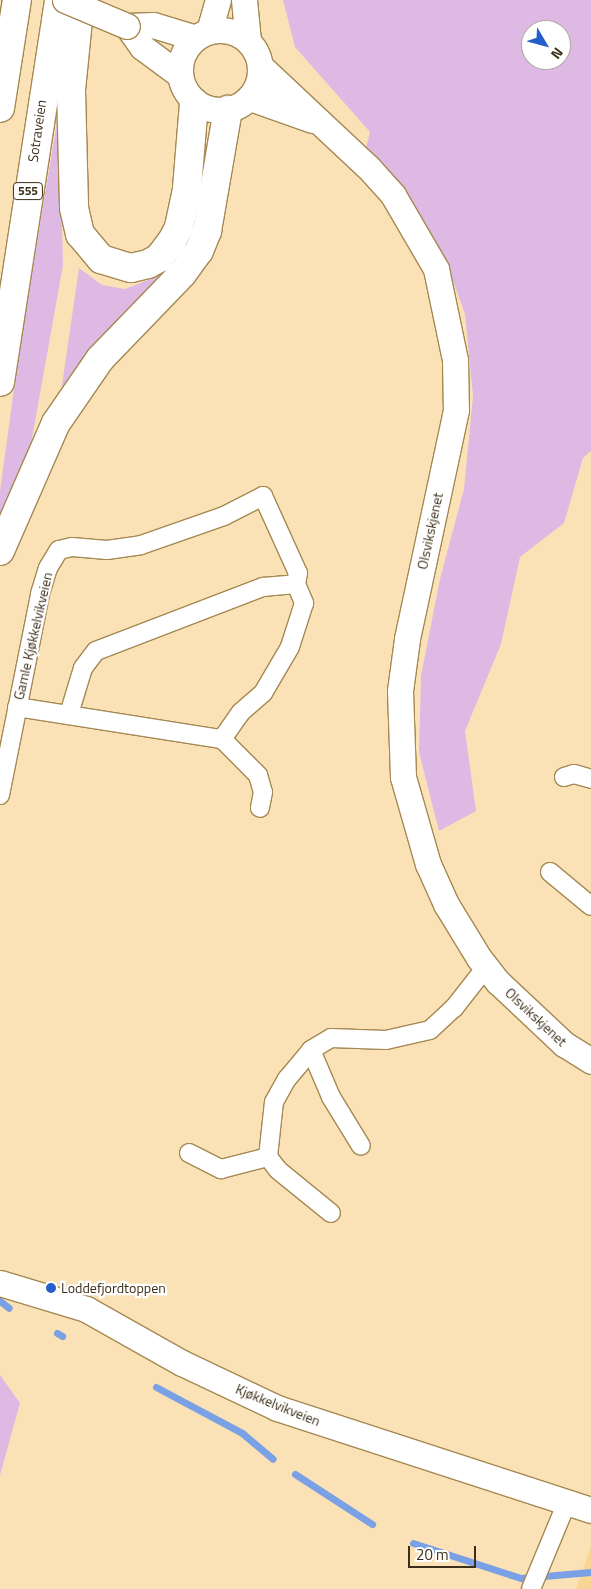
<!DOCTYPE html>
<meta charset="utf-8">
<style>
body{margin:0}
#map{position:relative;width:591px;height:1589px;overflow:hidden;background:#fbe2b6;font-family:"Titillium Web",sans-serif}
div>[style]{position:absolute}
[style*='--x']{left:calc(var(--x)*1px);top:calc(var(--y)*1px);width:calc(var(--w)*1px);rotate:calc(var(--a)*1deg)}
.built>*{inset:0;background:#f8d595}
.green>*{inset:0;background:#deb9e3}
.stream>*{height:7px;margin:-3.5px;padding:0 3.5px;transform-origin:3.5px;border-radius:3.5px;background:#7aa0e6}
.roads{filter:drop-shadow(1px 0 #a58852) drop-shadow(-1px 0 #a58852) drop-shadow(0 1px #a58852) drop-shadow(0 -1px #a58852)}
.minor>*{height:18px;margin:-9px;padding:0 9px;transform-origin:9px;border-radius:9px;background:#fff}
.secondary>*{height:25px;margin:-12.5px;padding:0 12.5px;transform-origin:12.5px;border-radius:12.5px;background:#fff}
.secondary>.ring{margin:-12.5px;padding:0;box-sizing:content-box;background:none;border:25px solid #fff;border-radius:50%}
.motorway>*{height:28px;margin:-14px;padding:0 14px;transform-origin:14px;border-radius:14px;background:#fff}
.bridges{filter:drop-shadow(1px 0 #a58852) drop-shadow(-1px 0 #a58852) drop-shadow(0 1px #a58852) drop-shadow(0 -1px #a58852)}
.secondary-bridge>*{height:25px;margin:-12.5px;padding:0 12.5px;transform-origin:12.5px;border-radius:12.5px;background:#fff}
.dots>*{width:14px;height:14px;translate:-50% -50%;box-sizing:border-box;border:2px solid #fff;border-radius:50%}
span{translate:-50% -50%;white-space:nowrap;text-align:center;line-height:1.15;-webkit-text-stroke:4.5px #fff;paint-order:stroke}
.shield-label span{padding:1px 4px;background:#fff;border:1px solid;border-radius:4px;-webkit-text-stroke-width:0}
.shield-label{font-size:12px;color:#3c2f19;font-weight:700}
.street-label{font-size:14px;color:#3c2f19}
.poi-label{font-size:14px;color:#3c2f19}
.left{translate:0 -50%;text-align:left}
.north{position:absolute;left:521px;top:20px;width:50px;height:50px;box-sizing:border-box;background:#fff;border:1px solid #b1aca3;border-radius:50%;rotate:127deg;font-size:14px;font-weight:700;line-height:20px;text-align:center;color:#3c2f19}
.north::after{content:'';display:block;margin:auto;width:18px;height:22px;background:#255dca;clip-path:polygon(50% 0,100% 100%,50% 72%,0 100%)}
.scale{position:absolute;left:408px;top:1546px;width:68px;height:22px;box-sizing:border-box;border:2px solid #3c2f19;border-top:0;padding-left:6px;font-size:15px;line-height:18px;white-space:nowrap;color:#3c2f19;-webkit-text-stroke:4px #fff;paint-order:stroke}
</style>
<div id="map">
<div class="built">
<div style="clip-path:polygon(591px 1546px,591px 1589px,576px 1589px)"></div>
</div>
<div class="green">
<div style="clip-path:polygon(evenodd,283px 0,591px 0,591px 451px,583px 458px,564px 523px,520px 557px,501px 644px,465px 731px,476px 811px,439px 831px,419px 752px,421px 676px,440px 579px,464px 489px,473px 396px,465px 314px,444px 256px,404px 189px,365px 151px,370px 132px,295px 47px,283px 0,531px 30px,561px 30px,561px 60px,531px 60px,531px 30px)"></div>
<div style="clip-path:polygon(59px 110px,63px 265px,31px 444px,0 527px,0 491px,20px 345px)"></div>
<div style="clip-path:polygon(79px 268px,102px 285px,125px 289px,174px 270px,112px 325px,61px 392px)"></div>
<div style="clip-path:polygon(0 1375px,20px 1403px,0 1475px)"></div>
</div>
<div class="stream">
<div style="--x:0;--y:1301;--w:11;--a:38"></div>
<div style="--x:57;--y:1333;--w:6;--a:31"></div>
<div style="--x:156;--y:1387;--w:98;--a:28.1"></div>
<div style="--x:242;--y:1433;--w:40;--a:40"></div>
<div style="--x:295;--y:1474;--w:92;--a:33"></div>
<div style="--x:413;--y:1543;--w:114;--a:18"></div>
<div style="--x:521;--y:1578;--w:70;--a:-4.9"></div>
</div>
<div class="roads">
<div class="minor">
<div style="--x:17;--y:707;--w:207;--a:8.9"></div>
<div style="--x:222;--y:739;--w:51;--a:45"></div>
<div style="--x:258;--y:775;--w:18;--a:74"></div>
<div style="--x:263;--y:792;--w:16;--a:101"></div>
<div style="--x:69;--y:714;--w:48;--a:-73.1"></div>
<div style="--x:83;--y:668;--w:21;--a:-53"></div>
<div style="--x:96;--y:651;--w:179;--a:-21"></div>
<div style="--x:263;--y:587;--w:33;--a:-5"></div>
<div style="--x:296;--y:584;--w:21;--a:67"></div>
<div style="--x:304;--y:603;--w:46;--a:107.7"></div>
<div style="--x:290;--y:647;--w:53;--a:120.4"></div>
<div style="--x:263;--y:693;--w:29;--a:139"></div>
<div style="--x:241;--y:712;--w:33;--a:125"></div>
<div style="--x:564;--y:777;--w:10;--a:-17"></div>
<div style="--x:574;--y:774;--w:18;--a:16"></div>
<div style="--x:0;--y:795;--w:205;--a:-78.7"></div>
<div style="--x:40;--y:594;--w:27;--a:-73"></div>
<div style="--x:48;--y:568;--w:21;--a:-59"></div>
<div style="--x:59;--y:550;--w:13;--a:-13"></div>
<div style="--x:72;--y:547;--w:35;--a:5"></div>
<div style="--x:107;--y:550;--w:34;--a:-8"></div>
<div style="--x:141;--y:545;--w:88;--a:-19.3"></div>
<div style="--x:224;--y:516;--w:44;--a:-27.1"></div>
<div style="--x:263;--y:496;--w:85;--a:65.6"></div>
<div style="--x:298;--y:573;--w:11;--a:100"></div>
<div style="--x:550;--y:872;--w:53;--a:39.7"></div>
<div style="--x:311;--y:1050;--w:51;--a:66.9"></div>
<div style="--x:331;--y:1097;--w:57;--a:58.5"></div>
<div style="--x:189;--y:1153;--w:36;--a:27"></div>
<div style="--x:221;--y:1169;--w:49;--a:-14.3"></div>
<div style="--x:268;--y:1157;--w:55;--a:-83.8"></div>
<div style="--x:274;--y:1102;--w:26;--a:-61"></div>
<div style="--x:287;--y:1079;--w:38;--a:-50"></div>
<div style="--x:311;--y:1050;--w:23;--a:-31"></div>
<div style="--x:331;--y:1038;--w:55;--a:2.1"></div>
<div style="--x:386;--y:1040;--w:45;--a:-12.8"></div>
<div style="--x:430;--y:1030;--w:33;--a:-43"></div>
<div style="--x:454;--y:1008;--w:52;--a:-52"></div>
<div style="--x:268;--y:1157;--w:16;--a:52"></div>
<div style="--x:278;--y:1170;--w:68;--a:39.1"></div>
<div style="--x:531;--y:1589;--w:94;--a:-67.5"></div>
</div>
<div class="secondary">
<div style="--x:244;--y:0;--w:41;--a:84.4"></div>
<div style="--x:127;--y:26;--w:26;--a:54"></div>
<div style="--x:142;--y:47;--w:47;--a:36.4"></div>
<div style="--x:127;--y:26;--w:26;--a:-2"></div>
<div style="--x:153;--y:25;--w:45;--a:16.8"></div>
<div class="ring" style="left:180px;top:30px;width:55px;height:55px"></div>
<div style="--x:209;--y:31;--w:32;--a:-74"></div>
<div style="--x:261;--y:67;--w:146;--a:43.1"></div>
<div style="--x:368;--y:167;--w:38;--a:48"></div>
<div style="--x:393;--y:195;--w:86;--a:59.8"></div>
<div style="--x:436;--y:269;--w:93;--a:78.2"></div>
<div style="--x:455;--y:360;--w:50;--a:88.9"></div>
<div style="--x:456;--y:410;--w:234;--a:102.1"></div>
<div style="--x:407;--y:639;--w:52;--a:97.7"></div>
<div style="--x:400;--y:691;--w:86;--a:88"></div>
<div style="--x:403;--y:777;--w:91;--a:74"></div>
<div style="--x:428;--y:864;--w:44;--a:65.8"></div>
<div style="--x:446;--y:904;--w:63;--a:58.6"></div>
<div style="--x:479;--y:958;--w:31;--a:52"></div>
<div style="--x:498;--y:982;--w:91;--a:43.2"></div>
<div style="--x:564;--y:1044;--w:32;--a:32"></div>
<div style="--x:250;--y:98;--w:66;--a:19.5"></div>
<div style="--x:0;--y:1283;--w:90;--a:16.8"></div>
<div style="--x:86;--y:1309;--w:110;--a:29.4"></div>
<div style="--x:182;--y:1363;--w:105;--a:25.3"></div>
<div style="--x:277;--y:1408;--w:330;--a:18"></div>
</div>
<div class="motorway">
<div style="--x:80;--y:0;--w:90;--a:95.7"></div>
<div style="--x:71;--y:90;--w:118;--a:88.5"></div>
<div style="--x:74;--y:208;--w:27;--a:77"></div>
<div style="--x:80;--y:234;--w:33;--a:50"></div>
<div style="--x:101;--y:259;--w:31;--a:17"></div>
<div style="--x:131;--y:268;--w:17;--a:-13"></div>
<div style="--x:148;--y:264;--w:13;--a:-29"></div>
<div style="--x:159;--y:258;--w:21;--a:-53"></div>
<div style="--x:172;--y:241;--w:16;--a:-63"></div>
<div style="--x:179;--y:227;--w:40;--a:-78"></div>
<div style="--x:187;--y:188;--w:86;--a:-85.3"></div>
<div style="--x:0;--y:108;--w:109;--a:-81.1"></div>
<div style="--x:0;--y:382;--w:387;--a:-81.2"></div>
<div style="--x:0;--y:551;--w:140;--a:-66.4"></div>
<div style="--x:56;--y:423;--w:78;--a:-55.5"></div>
<div style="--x:100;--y:359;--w:118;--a:-46"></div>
<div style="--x:182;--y:274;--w:29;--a:-54"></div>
<div style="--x:199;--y:251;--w:22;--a:-68"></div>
<div style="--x:207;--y:231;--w:123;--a:-80.2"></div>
</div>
</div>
<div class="bridges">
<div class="secondary-bridge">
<div style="--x:65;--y:0;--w:67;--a:22.8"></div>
</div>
</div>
<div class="dots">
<div style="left:51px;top:1288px;background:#255dca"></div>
</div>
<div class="shield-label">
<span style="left:28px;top:191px">555</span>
</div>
<div class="street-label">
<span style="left:37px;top:131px;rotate:-82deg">Sotraveien</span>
<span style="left:430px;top:531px;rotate:-78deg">Olsvikskjenet</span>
<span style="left:33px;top:636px;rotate:-77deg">Gamle Kjøkkelvikveien</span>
<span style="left:536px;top:1017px;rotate:43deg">Olsvikskjenet</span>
<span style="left:278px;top:1405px;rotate:22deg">Kjøkkelvikveien</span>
</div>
<div class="poi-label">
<span class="left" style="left:61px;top:1288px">Loddefjordtoppen</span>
</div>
<div class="north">N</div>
<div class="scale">20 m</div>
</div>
